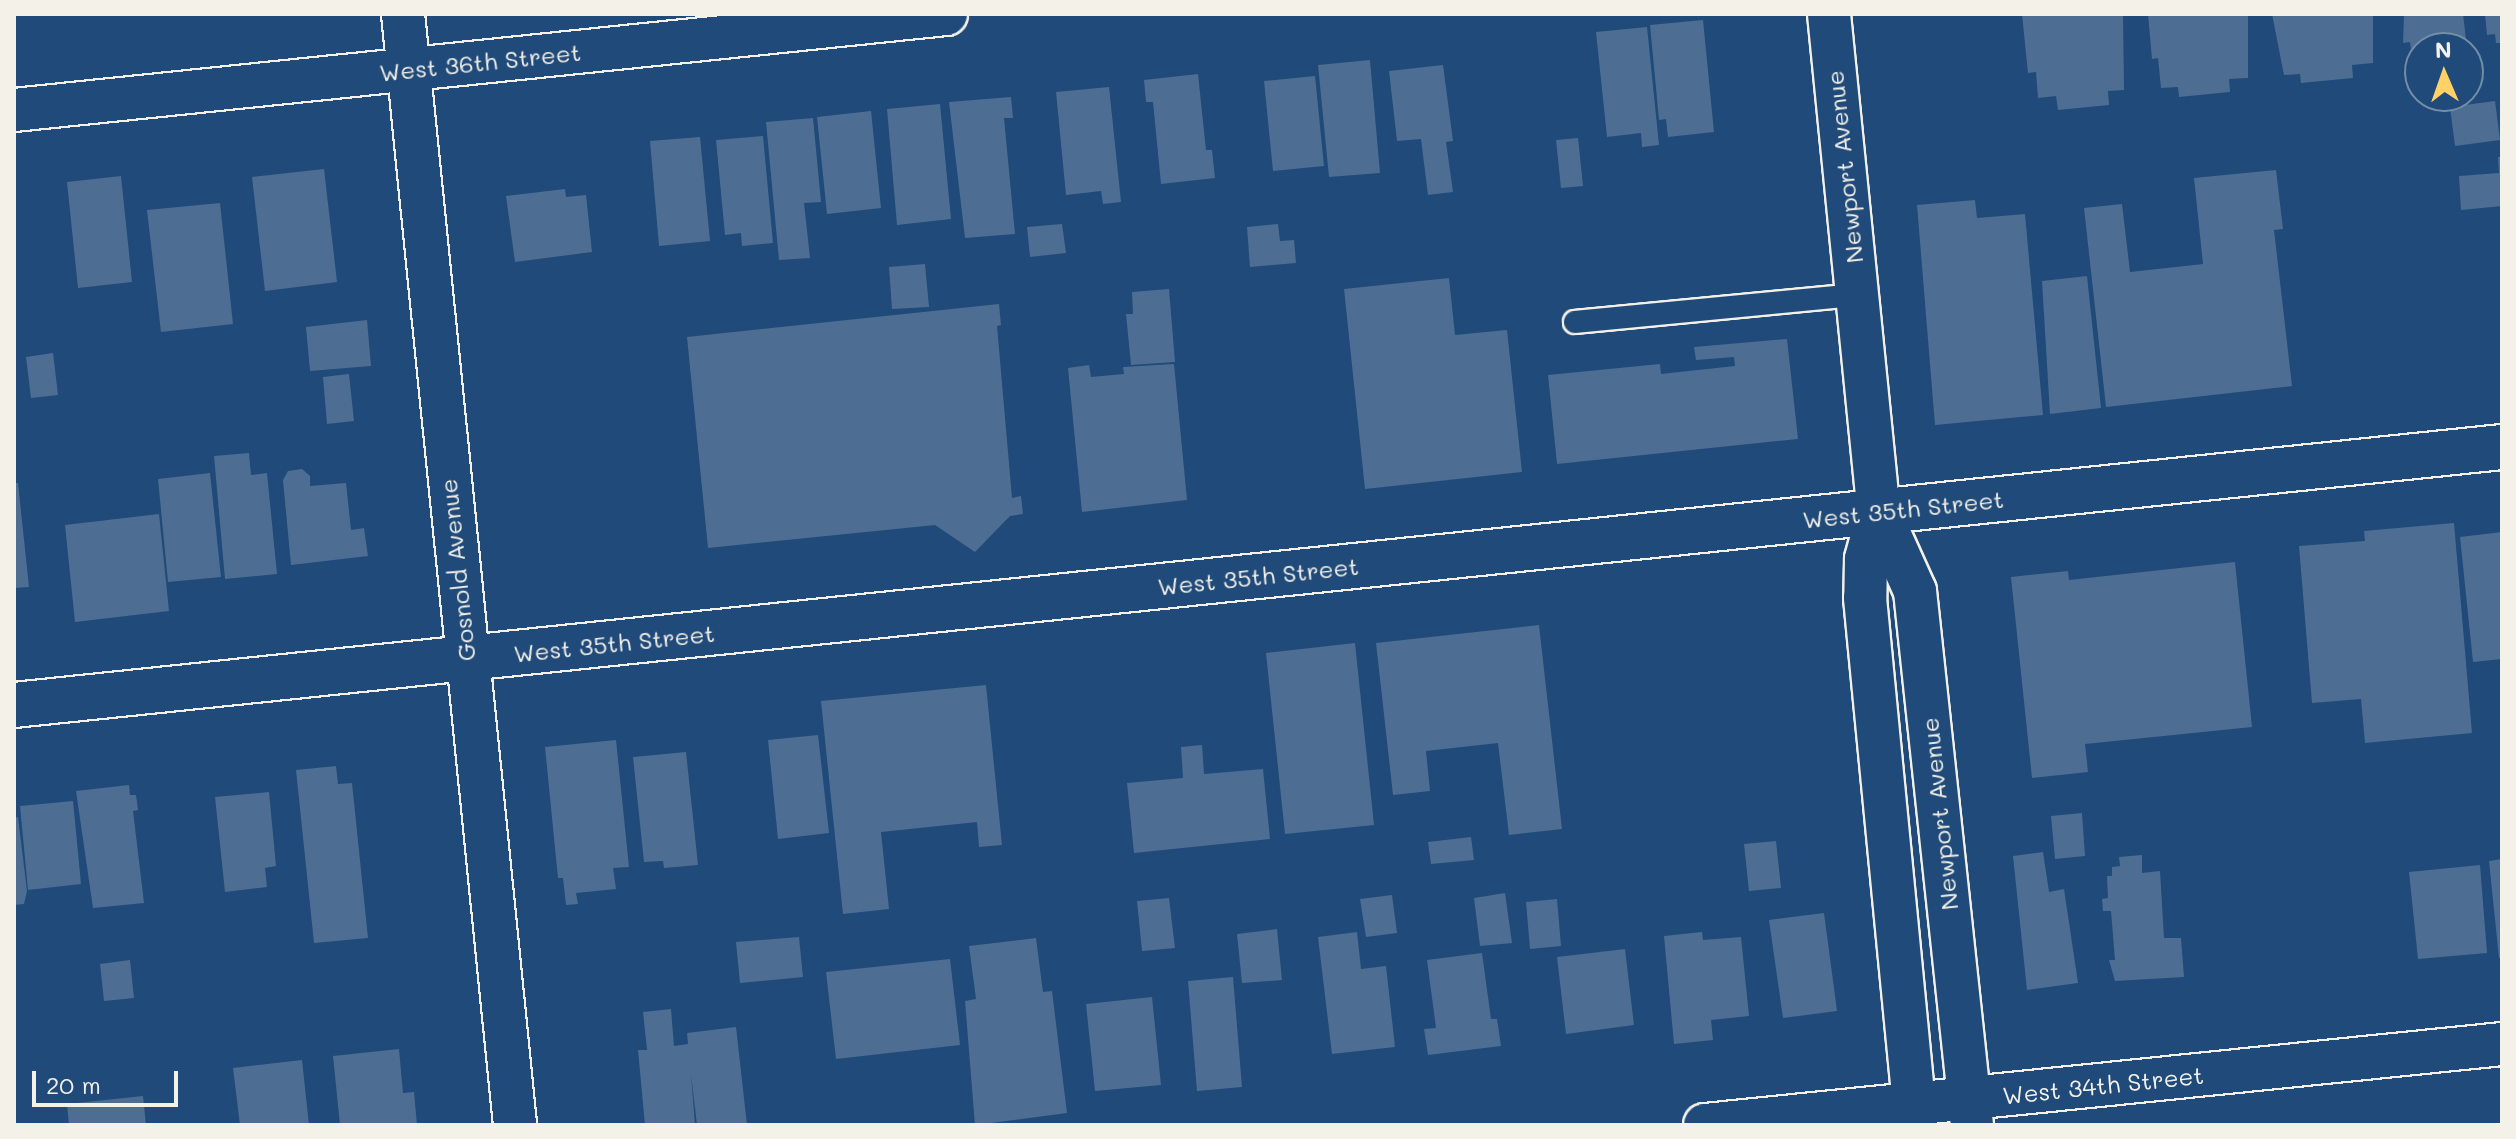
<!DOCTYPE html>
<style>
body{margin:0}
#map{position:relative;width:2516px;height:1139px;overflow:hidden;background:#1f4a7a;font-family:Mali,sans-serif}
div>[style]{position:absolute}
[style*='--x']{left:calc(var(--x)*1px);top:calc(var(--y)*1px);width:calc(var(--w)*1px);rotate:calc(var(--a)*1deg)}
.building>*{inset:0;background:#4d6e92}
.roads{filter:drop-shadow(2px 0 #f4f1e8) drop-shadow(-2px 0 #f4f1e8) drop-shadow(0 2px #f4f1e8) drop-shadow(0 -2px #f4f1e8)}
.service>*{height:22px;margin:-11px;padding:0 11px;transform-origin:11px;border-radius:11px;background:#1f4a7a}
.minor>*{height:42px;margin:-21px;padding:0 21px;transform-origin:21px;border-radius:21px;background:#1f4a7a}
.tertiary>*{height:44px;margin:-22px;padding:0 22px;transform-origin:22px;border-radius:22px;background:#1f4a7a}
span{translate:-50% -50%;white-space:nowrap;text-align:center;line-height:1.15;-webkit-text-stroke:8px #1f4a7a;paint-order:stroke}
.street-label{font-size:24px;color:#f4f1e8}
.frame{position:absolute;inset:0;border:16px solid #f4f1e8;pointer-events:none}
.north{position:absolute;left:2404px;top:32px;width:80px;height:80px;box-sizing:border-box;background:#1f4a7a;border:2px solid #748da6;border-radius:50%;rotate:358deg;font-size:22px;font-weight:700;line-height:32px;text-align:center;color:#f4f1e8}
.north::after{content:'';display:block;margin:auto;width:28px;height:36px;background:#ffd166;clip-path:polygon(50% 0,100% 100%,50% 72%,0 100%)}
.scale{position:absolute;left:32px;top:1071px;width:146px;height:36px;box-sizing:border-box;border:4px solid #f4f1e8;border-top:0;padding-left:10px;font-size:24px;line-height:28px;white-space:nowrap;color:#f4f1e8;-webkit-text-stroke:6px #1f4a7a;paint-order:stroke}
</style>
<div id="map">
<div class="building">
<div style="clip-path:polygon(2022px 14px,2123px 14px,2124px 90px,2108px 91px,2109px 105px,2058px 110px,2056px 96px,2038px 98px,2036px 72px,2028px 73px)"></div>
<div style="clip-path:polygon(2148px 14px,2248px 14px,2248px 78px,2229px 79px,2230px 92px,2179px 97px,2178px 87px,2161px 88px,2158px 58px,2152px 59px)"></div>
<div style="clip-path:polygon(2272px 14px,2373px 14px,2373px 63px,2352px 65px,2353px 78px,2301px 83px,2300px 74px,2284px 75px)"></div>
<div style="clip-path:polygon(2463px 14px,2467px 48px,2411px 50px,2410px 42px,2403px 43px,2404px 14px)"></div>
<div style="clip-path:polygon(2485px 14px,2502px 14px,2502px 43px,2496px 43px,2495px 34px,2487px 35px)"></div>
<div style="clip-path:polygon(1703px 20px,1714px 132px,1668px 137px,1666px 119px,1659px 120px,1650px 25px)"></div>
<div style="clip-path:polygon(1647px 27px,1659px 145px,1642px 147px,1641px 133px,1607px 137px,1596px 32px)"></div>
<div style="clip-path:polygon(1370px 60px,1380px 173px,1329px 177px,1318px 65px)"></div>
<div style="clip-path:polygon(1443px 65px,1453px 141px,1446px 142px,1453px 192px,1428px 195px,1421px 139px,1397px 141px,1389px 71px)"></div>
<div style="clip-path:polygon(1198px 74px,1206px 150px,1212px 150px,1215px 178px,1161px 184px,1153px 102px,1146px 102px,1144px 80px)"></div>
<div style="clip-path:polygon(1315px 76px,1324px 166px,1273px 171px,1264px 81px)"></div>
<div style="clip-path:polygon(1109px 87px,1121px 202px,1103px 204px,1101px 191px,1066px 195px,1056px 92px)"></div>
<div style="clip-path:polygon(1011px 97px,1013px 118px,1004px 118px,1015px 234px,965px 238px,949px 102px)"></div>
<div style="clip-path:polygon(2495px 101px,2500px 140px,2455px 146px,2450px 107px)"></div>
<div style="clip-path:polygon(940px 104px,951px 219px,897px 225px,887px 109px)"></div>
<div style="clip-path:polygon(871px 111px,881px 208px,827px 214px,817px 117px)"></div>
<div style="clip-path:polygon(813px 118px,821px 202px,804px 203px,810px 258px,779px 260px,766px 122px)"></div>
<div style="clip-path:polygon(763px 136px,773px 243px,742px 246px,741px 233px,725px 235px,716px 140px)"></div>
<div style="clip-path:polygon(700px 137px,710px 241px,659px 246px,650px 141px)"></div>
<div style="clip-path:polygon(1578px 138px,1583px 186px,1561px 188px,1556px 140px)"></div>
<div style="clip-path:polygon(2498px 157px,2502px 157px,2502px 206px,2461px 210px,2459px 176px,2499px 173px)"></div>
<div style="clip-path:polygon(324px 169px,337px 282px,265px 291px,252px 177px)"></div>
<div style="clip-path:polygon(2276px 170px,2283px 229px,2274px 230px,2292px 386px,2106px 407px,2084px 208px,2122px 204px,2130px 272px,2203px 264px,2194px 178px)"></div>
<div style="clip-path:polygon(121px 176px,132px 282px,78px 288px,67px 182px)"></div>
<div style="clip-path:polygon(565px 189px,566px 197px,586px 195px,592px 252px,515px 262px,506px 196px)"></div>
<div style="clip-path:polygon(1975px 200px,1977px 218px,2025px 214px,2043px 415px,1935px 425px,1917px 205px)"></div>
<div style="clip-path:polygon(220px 203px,233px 324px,161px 332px,147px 210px)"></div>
<div style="clip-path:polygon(1062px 224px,1066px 253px,1030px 257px,1027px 227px)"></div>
<div style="clip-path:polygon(1278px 224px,1280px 241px,1294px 240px,1296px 263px,1250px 267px,1247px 227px)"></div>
<div style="clip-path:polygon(925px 264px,929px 307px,892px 309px,889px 267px)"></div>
<div style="clip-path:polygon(2087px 276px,2101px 408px,2050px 414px,2042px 281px)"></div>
<div style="clip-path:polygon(1449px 278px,1455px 335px,1507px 330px,1522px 472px,1365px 489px,1344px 289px)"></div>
<div style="clip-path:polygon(1169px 289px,1175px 362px,1131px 365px,1126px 314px,1133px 314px,1132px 292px)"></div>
<div style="clip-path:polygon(999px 304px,1001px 325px,997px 326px,1012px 498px,1021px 496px,1023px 514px,1010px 516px,975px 552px,935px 525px,708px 548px,687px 337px)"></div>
<div style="clip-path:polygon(367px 320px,371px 366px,310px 371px,306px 327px)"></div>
<div style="clip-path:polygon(1787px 339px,1798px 439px,1557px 464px,1548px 375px,1660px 364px,1661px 374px,1735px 366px,1734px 357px,1696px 360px,1694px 347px)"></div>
<div style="clip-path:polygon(53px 353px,58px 395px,31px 398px,26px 357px)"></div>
<div style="clip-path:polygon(1174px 364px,1187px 500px,1082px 512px,1068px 368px,1089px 365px,1091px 377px,1124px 374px,1123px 367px)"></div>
<div style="clip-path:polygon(349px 374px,354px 421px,327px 424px,323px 377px)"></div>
<div style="clip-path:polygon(249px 453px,251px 475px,267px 473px,277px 574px,225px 579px,214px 456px)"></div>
<div style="clip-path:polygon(302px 469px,310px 476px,310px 486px,346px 483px,351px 530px,364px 528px,368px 556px,291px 565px,283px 480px,288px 471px)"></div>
<div style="clip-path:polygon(210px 473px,221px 577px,168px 582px,158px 479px)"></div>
<div style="clip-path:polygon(14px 483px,18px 483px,29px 587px,14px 588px)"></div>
<div style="clip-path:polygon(159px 514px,169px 611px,75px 622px,65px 525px)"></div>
<div style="clip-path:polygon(2454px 523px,2472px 733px,2365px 743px,2361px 699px,2312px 703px,2299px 546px,2365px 541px,2364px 531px)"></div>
<div style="clip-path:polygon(2502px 532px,2502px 659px,2473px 662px,2460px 537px)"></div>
<div style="clip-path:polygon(2235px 562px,2252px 727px,2085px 744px,2088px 772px,2032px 778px,2011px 577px,2068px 571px,2069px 580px)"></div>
<div style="clip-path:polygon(1539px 625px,1562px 829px,1509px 835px,1498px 743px,1426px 751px,1430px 791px,1393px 795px,1376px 643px)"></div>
<div style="clip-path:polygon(1355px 643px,1374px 825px,1285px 834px,1266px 653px)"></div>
<div style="clip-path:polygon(986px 685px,1002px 845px,979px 847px,977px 822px,881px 832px,889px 909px,843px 914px,821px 701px)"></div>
<div style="clip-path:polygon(818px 735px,829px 833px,778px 839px,768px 740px)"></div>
<div style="clip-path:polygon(616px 740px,629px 867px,613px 868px,616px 889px,576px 893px,578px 904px,566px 905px,563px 878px,558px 878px,545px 747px)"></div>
<div style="clip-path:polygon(1202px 745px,1204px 774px,1263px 769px,1270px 839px,1134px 853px,1127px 783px,1183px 778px,1181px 747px)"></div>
<div style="clip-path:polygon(686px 752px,698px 865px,664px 868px,663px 861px,644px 862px,633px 757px)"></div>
<div style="clip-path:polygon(336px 766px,338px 784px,352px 783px,368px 938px,314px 943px,296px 770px)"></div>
<div style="clip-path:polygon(129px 785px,130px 795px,136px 795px,138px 810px,133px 811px,144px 903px,93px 908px,76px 791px)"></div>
<div style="clip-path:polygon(269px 792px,276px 866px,265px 868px,267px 887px,225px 892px,215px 797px)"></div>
<div style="clip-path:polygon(73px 801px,81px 884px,28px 890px,20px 806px)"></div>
<div style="clip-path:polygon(2082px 813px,2085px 856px,2055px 859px,2051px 816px)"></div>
<div style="clip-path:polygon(18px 817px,27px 891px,24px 904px,14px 905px,14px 818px)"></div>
<div style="clip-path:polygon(1471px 837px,1474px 860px,1431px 864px,1428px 842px)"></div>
<div style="clip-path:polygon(1776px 841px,1781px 888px,1749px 891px,1744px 844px)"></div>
<div style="clip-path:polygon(2043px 852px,2049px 892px,2064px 889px,2078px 983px,2027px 990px,2013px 856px)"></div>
<div style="clip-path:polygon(2142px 855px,2142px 873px,2160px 871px,2164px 938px,2181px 938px,2184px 977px,2115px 981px,2109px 960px,2115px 960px,2111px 911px,2103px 911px,2102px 899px,2108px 898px,2107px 876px,2112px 876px,2112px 867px,2120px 866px,2119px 857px)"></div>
<div style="clip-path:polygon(2502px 859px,2502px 958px,2499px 958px,2489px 861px)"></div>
<div style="clip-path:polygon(2480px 865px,2487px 953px,2418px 959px,2409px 872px)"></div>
<div style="clip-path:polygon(1505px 893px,1512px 943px,1480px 946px,1474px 898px)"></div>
<div style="clip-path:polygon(1392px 895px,1397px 933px,1366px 937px,1360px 899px)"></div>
<div style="clip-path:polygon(1169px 898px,1175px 948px,1142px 951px,1137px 901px)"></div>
<div style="clip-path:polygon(1557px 899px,1561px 946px,1530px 949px,1526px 902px)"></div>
<div style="clip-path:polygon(1824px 913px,1837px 1011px,1783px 1018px,1769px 920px)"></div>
<div style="clip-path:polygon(1277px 929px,1282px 980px,1242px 983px,1237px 934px)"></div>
<div style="clip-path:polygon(1357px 932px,1361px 969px,1386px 966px,1395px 1047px,1332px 1054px,1318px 937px)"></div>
<div style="clip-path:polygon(1702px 932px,1703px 940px,1741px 937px,1749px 1016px,1711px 1020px,1713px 1040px,1674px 1044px,1664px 936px)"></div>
<div style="clip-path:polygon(799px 937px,803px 977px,740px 983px,736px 942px)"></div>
<div style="clip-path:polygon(1036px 938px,1043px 992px,1052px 991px,1067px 1113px,975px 1125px,965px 1001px,976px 999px,969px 946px)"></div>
<div style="clip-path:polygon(1625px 949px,1634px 1025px,1566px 1034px,1557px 957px)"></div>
<div style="clip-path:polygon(1482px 953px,1491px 1019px,1497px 1019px,1501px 1046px,1428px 1055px,1424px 1029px,1436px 1028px,1427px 960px)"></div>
<div style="clip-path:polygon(950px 959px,960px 1045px,836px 1059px,826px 972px)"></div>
<div style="clip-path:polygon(130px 960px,134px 998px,104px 1001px,100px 964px)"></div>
<div style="clip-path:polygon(1233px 977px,1242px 1087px,1197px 1091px,1188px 981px)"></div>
<div style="clip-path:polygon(1152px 997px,1161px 1085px,1095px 1091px,1086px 1004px)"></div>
<div style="clip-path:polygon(671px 1009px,674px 1046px,688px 1044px,687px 1033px,736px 1027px,747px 1125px,697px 1125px,691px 1074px,695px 1125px,645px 1125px,638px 1050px,647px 1050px,643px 1012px)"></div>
<div style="clip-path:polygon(399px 1049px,403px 1093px,414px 1092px,417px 1125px,340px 1125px,333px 1056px)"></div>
<div style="clip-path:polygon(302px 1060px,309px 1125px,240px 1125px,233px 1068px)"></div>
<div style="clip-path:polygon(143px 1096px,146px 1125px,69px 1125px,67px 1104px)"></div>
</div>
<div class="roads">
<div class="service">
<div style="--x:1575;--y:322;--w:282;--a:-5.5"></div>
</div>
<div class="minor">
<div style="--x:403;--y:14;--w:1117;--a:84.24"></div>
<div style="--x:1829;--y:14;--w:500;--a:84.3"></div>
<div style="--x:1879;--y:511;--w:50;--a:105.2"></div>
<div style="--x:1866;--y:559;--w:39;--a:91"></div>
<div style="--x:1865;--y:598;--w:529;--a:84.47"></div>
<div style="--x:14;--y:110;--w:937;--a:-5.88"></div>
<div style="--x:1879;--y:511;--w:88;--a:65.8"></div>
<div style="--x:1915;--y:591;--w:537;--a:83.91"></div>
<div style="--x:1705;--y:1125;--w:801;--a:-5.8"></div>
</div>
<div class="tertiary">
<div style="--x:14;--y:705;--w:2501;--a:-5.92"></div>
</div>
</div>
<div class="street-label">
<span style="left:480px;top:62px;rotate:-6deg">West 36th Street</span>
<span style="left:1844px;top:167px;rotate:-96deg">Newport Avenue</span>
<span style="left:1903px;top:509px;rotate:-6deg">West 35th Street</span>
<span style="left:457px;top:570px;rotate:-96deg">Gosnold Avenue</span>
<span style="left:1258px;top:576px;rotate:-6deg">West 35th Street</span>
<span style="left:614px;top:643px;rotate:-6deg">West 35th Street</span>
<span style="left:1939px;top:814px;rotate:-96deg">Newport Avenue</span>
<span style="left:2103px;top:1085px;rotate:-6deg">West 34th Street</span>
</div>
<div class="frame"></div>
<div class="north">N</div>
<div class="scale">20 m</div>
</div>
